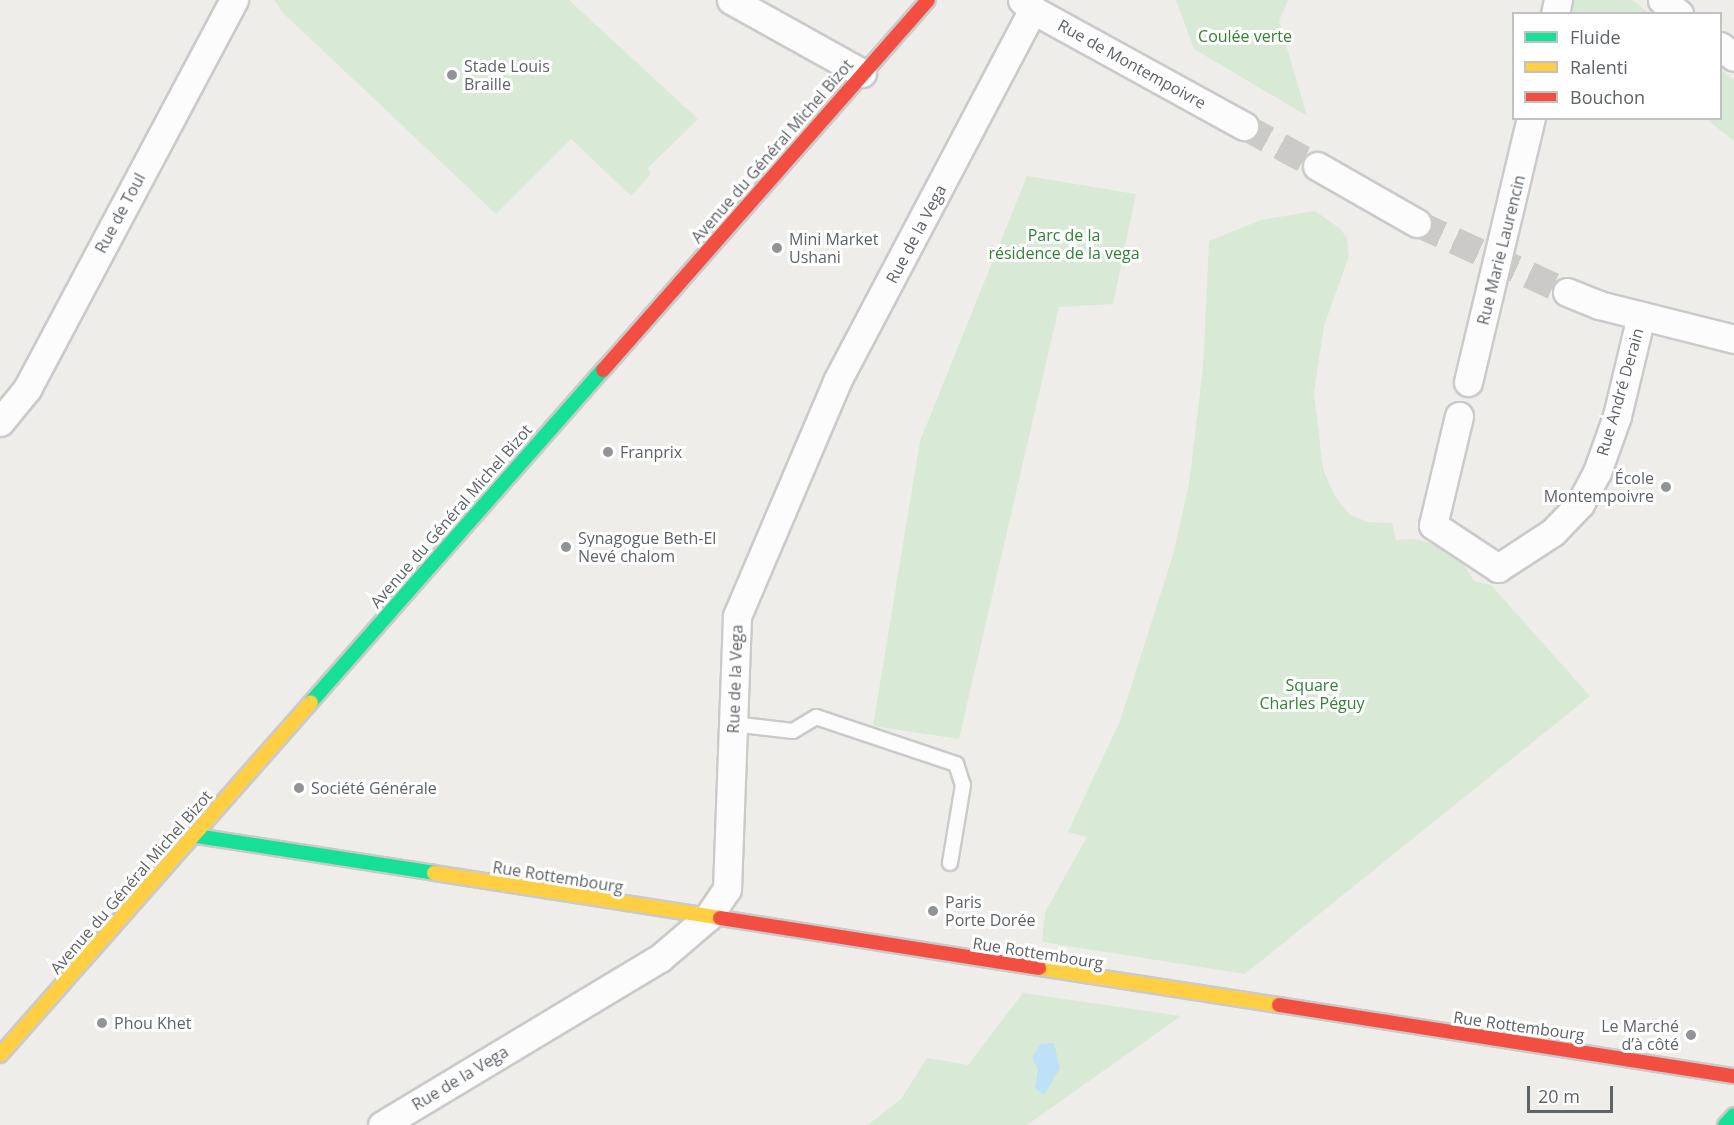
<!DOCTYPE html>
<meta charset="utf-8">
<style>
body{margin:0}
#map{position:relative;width:1734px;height:1125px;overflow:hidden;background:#efede9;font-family:"Open Sans",sans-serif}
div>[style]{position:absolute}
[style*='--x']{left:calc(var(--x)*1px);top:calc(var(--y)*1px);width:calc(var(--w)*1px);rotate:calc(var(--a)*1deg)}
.green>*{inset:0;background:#d8ead5}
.water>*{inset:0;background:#bee1f8}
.street-tunnel>*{height:27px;margin-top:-13.5px;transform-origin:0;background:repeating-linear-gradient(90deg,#cbcac9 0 27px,transparent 0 41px)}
.roads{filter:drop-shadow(2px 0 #cacaca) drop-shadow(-2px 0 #cacaca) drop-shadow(0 2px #cacaca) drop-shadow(0 -2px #cacaca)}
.lane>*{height:14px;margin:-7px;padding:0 7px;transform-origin:7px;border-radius:7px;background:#fdfcfc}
.street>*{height:27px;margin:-13.5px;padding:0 13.5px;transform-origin:13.5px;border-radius:13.5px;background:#fdfcfc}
.fast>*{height:14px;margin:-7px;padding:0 7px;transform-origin:7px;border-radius:7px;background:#16e098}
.slow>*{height:14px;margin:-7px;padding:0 7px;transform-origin:7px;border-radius:7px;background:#ffcf43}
.jam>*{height:14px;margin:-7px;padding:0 7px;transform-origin:7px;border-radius:7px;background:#f24e42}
.dots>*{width:16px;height:16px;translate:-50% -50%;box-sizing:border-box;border:3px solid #fff;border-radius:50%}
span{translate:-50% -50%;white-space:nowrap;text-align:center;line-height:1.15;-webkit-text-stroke:6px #fff;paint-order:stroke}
.park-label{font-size:16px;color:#338235}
.street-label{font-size:16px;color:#5e6368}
.poi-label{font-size:16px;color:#5e6368}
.left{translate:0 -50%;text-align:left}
.right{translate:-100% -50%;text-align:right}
.legend{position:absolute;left:1512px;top:12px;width:210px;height:108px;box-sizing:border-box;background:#fff;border:2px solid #bfc1c3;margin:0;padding:8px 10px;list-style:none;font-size:18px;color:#5e6368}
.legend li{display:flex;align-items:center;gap:12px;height:30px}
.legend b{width:30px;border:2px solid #bfc1c3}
.scale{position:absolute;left:1527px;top:1086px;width:86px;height:27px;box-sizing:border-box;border:3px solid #5e6368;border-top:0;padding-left:8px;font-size:18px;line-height:21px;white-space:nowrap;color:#5e6368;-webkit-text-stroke:4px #fff;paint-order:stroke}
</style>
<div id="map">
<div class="green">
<div style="clip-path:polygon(274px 0,569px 0,698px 119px,648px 168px,651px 174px,631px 196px,571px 139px,496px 214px,283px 13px)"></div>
<div style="clip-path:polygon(1176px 0,1288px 0,1279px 21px,1307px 116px,1194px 49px)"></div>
<div style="clip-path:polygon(1559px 0,1632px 0,1649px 13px,1575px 13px)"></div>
<div style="clip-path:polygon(1721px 70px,1734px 80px,1734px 141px,1706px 119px,1720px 118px)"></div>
<div style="clip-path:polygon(1027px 176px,1136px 194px,1113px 304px,1059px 307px,959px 739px,873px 726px,920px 441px)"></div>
<div style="clip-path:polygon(1315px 211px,1341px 229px,1347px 239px,1349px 256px,1324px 326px,1314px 392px,1323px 469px,1334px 495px,1350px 515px,1368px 522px,1392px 523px,1396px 540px,1415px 539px,1442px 546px,1461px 560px,1474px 581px,1491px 585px,1590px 696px,1245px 974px,1042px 942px,1045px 912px,1087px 837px,1068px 832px,1120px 721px,1173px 555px,1189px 484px,1203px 367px,1209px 241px,1261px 220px)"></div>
<div style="clip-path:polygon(1023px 993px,1181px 1016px,1027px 1125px,868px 1125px,901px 1099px,927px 1058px,968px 1065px)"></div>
</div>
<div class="water">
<div style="clip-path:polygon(1054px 1043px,1060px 1068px,1044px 1095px,1035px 1088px,1038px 1069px,1032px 1058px,1040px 1044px)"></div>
</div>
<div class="street-tunnel">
<div style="--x:1244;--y:126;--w:83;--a:28.7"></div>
<div style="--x:1417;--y:223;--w:165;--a:24.7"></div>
</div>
<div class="roads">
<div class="lane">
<div style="--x:733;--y:724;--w:60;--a:6.7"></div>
<div style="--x:793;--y:731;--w:27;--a:-31"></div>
<div style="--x:816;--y:717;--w:148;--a:18.6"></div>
<div style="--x:956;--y:764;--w:22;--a:72"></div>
<div style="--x:963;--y:785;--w:79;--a:99.5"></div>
</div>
<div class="street">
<div style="--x:731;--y:0;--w:150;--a:29.1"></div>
<div style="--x:1022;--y:0;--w:15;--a:42"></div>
<div style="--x:1033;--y:10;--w:241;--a:28.8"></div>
<div style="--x:1662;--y:0;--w:22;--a:39"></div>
<div style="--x:1555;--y:14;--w:14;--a:-78"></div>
<div style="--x:1720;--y:46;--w:18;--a:38"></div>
<div style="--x:1317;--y:166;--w:115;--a:29.7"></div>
<div style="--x:1567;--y:292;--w:35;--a:22"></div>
<div style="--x:1599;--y:305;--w:139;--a:14.1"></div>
<div style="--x:1468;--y:382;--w:271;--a:-76.6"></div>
<div style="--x:1459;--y:416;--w:112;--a:103.4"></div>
<div style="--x:1433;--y:525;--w:78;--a:33.5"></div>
<div style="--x:1498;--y:568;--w:66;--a:-33.2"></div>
<div style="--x:1553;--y:532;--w:39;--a:-46"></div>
<div style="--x:1580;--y:504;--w:36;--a:-62"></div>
<div style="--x:1597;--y:472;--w:59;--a:-70.3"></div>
<div style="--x:1617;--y:416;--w:103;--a:-76.5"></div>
<div style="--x:0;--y:422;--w:43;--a:-50.7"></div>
<div style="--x:27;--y:389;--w:441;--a:-62"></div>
<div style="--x:382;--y:1125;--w:324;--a:-31"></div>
<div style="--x:660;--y:958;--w:63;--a:-40.5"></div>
<div style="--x:708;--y:917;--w:34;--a:-56"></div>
<div style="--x:727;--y:889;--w:273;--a:-87.9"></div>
<div style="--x:737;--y:616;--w:255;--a:-66.9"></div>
<div style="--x:837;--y:381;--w:420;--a:-62.2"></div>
</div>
<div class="fast">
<div style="--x:311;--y:702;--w:442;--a:-48.7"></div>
<div style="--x:196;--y:836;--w:241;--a:8.8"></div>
<div style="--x:1725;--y:1125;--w:13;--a:-48"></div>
</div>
<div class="slow">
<div style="--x:434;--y:873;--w:290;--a:8.9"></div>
<div style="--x:1039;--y:968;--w:243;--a:8.8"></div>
<div style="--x:0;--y:1055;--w:470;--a:-48.6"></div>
</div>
<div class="jam">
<div style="--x:603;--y:370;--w:492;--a:-48.7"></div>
<div style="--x:720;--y:918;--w:323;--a:8.9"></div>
<div style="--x:1279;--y:1005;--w:461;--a:8.9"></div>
</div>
</div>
<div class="dots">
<div style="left:452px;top:75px;background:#919395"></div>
<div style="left:777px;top:248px;background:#919395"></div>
<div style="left:608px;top:452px;background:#919395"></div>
<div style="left:1666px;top:487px;background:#919395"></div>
<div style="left:566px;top:547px;background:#919395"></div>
<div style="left:299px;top:788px;background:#919395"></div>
<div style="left:933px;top:911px;background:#919395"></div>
<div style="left:102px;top:1023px;background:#919395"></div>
<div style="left:1691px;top:1035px;background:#919395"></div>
</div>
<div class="park-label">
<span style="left:1245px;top:36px">Coulée verte</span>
<span style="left:1064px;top:244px">Parc de la<br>résidence de la vega</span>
<span style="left:1312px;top:694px">Square<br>Charles Péguy</span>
</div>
<div class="street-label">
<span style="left:1132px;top:64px;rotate:29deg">Rue de Montempoivre</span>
<span style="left:772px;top:151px;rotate:-49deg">Avenue du Général Michel Bizot</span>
<span style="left:120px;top:213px;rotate:-62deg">Rue de Toul</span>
<span style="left:916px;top:234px;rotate:-62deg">Rue de la Vega</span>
<span style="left:1501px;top:250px;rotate:-76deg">Rue Marie Laurencin</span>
<span style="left:1620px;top:392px;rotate:-74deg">Rue André Derain</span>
<span style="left:451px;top:516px;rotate:-49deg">Avenue du Général Michel Bizot</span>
<span style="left:735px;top:679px;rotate:-88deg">Rue de la Vega</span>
<span style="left:558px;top:877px;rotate:9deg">Rue Rottembourg</span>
<span style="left:131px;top:882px;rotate:-49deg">Avenue du Général Michel Bizot</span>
<span style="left:1038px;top:953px;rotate:9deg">Rue Rottembourg</span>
<span style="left:1519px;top:1026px;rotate:8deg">Rue Rottembourg</span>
<span style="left:460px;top:1078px;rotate:-31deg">Rue de la Vega</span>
</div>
<div class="poi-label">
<span class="left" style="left:464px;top:75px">Stade Louis<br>Braille</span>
<span class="left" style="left:789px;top:248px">Mini Market<br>Ushani</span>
<span class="left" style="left:620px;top:452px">Franprix</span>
<span class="right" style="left:1654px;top:487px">École<br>Montempoivre</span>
<span class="left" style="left:578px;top:547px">Synagogue Beth-El<br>Nevé chalom</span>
<span class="left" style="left:311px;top:788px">Société Générale</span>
<span class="left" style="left:945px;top:911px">Paris<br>Porte Dorée</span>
<span class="left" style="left:114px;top:1023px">Phou Khet</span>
<span class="right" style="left:1679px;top:1035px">Le Marché<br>d’à côté</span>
</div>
<ul class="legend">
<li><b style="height:8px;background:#16e098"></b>Fluide</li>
<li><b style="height:8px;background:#ffcf43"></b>Ralenti</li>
<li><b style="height:8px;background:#f24e42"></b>Bouchon</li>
</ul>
<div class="scale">20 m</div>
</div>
